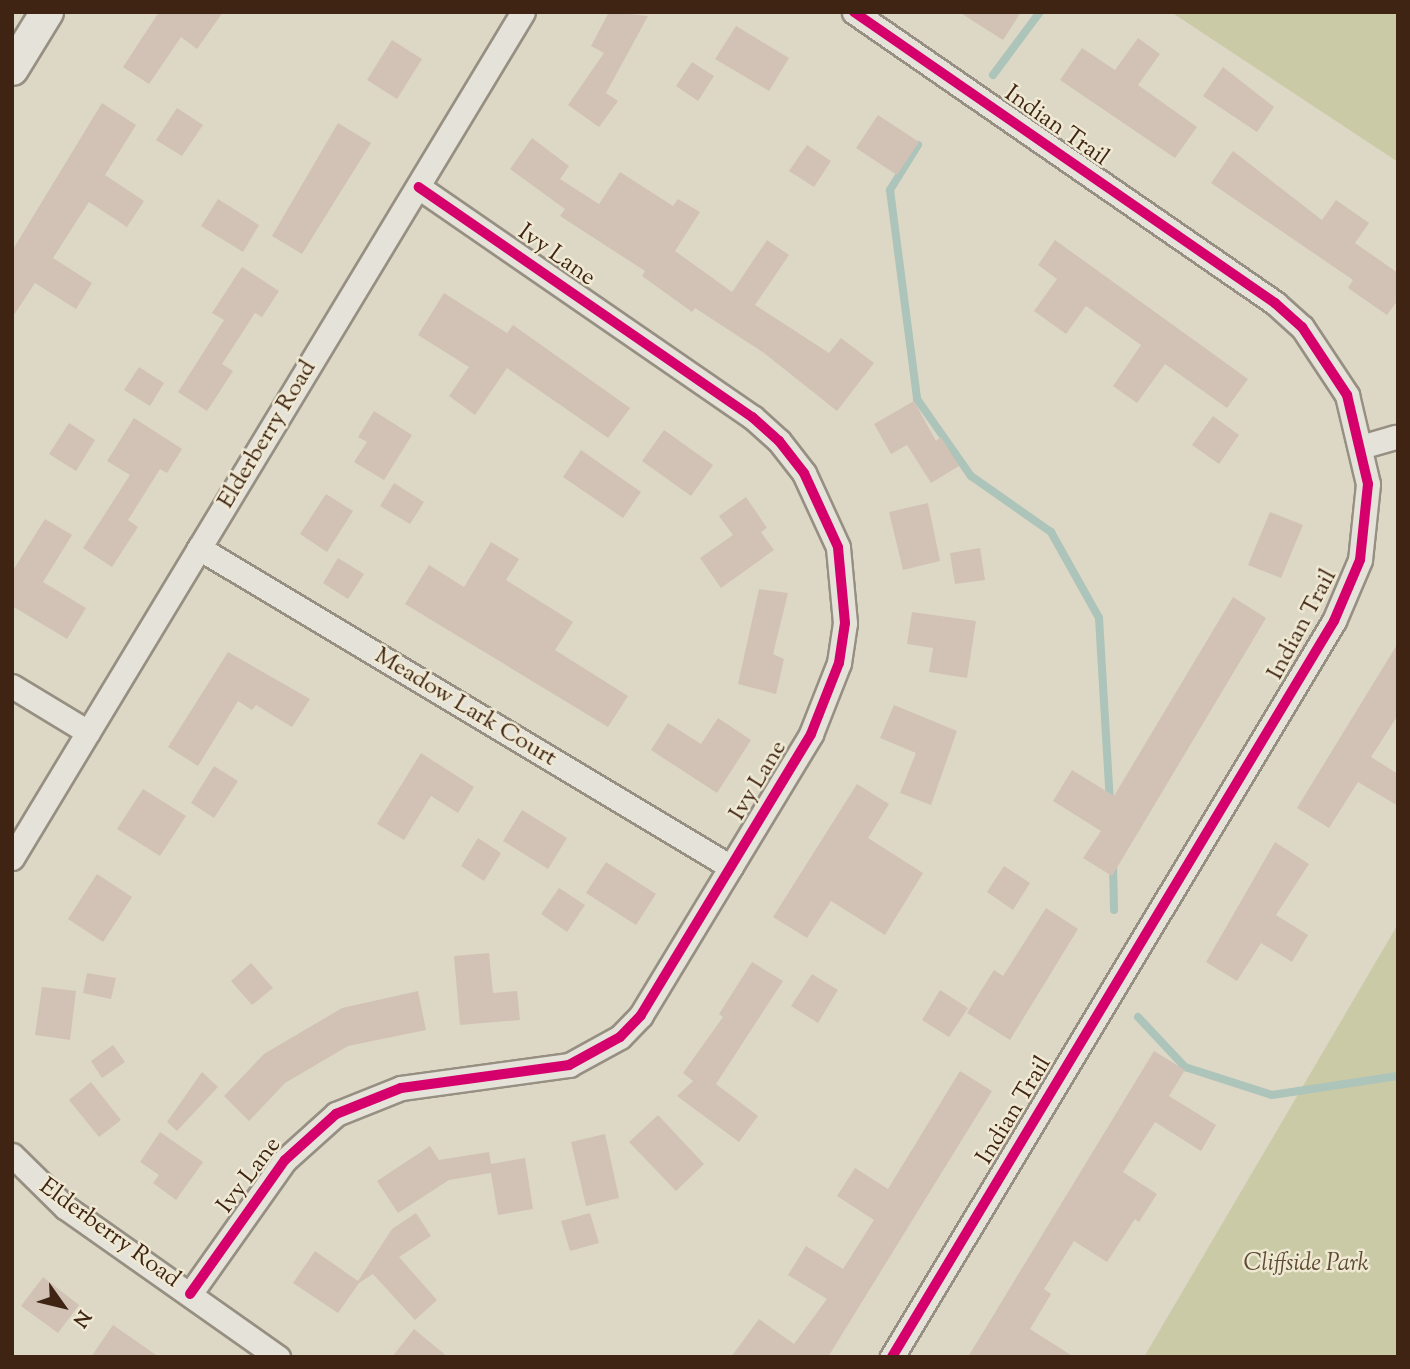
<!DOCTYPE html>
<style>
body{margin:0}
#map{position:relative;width:1410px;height:1369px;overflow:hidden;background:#ddd8c6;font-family:"Sorts Mill Goudy",serif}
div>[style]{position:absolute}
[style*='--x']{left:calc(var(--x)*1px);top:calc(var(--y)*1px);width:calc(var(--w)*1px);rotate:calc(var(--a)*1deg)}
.green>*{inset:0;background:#cacaa7}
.stream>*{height:8px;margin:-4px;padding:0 4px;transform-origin:4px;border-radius:4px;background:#acc4b9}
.building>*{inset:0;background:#d1c2b5}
.roads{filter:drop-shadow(2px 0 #968f82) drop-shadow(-2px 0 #968f82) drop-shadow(0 2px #968f82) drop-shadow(0 -2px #968f82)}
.street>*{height:23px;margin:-11.5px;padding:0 11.5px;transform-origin:11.5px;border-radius:11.5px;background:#e5e2d9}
.secondary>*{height:32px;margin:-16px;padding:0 16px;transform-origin:16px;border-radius:16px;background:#e5e2d9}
.cycleway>*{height:10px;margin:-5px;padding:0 5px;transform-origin:5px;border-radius:5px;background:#d6006c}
span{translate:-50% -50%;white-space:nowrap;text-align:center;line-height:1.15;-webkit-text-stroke:5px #efe9d3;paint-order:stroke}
.street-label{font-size:24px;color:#3f2413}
.park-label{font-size:24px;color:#5e4b32;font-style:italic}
.frame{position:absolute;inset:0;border:14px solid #3f2413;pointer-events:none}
.north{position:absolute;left:28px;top:1271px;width:70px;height:70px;-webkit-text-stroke:5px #efe9d3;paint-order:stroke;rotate:124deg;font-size:19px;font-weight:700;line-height:28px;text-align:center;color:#3f2413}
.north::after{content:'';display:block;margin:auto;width:24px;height:32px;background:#3f2413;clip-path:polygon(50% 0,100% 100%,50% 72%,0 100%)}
</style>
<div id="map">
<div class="green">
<div style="clip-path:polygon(1171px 12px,1398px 12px,1398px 162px)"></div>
<div style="clip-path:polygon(1398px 924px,1398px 1357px,1144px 1357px)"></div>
</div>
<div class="stream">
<div style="--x:993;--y:75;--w:79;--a:-53.3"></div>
<div style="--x:918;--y:145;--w:53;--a:121.9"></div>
<div style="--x:890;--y:190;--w:211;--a:82.6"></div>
<div style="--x:917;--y:399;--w:94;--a:55"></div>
<div style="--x:971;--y:476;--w:98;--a:35"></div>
<div style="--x:1051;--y:532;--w:98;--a:60.8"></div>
<div style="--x:1099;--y:618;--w:185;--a:86.6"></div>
<div style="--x:1113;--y:865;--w:45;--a:88.7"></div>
<div style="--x:1138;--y:1017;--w:69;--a:46.8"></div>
<div style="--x:1185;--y:1067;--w:91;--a:17.8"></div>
<div style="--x:1272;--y:1095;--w:127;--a:-8.6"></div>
</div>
<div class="building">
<div style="clip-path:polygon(159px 12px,223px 12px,197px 49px,181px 37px,149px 84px,123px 67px)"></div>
<div style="clip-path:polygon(609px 12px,648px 16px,606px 93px,618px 101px,599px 127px,568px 105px,604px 53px,591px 46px)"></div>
<div style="clip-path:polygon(959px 12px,1021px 12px,1003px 40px)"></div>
<div style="clip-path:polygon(736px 26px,789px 58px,769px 91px,715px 59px)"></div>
<div style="clip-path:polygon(1138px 38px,1160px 54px,1138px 85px,1197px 127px,1175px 158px,1060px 80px,1082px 48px,1115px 70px)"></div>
<div style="clip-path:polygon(392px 40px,422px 59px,397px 99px,367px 80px)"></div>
<div style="clip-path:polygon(692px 62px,714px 76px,698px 101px,676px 86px)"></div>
<div style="clip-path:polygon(1223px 67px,1274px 107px,1257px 132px,1203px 96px)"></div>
<div style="clip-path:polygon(102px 103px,136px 125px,105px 175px,144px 201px,127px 227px,89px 202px,53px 258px,92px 283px,76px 309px,35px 283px,12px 318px,12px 251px)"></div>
<div style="clip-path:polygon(177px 108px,203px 125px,182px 156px,156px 140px)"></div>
<div style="clip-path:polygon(878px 115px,919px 142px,897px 175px,856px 148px)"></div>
<div style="clip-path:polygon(338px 123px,371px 143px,302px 254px,272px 236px)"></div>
<div style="clip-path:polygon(532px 138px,569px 166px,560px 179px,599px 204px,620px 172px,673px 206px,678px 199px,700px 212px,675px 251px,732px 292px,767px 240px,789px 255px,755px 305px,829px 353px,841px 338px,874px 363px,837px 411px,764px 353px,695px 308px,692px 312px,642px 276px,645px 271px,560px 216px,565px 209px,510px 169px)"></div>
<div style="clip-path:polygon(807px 145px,831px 161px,814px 187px,789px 171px)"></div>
<div style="clip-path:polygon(1233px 151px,1322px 220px,1336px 200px,1369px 223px,1355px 243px,1398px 273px,1398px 300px,1387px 315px,1348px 288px,1353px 280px,1211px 183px)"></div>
<div style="clip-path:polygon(218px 199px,259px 225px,243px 252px,201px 226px)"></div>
<div style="clip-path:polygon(1055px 240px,1248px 379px,1227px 408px,1165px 364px,1137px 403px,1113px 386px,1141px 345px,1086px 306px,1066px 334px,1034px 311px,1057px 279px,1038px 265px)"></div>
<div style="clip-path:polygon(242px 267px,279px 291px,262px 317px,255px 313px,222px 364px,233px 371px,207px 411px,178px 392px,224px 320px,212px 313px)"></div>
<div style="clip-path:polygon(444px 293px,507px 333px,513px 325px,630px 408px,608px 438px,507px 368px,475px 415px,449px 396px,469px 367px,418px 335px)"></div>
<div style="clip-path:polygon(139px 367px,164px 383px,150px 406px,124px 390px)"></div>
<div style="clip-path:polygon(914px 401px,936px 441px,941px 437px,959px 466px,931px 483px,907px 445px,891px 454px,874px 424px)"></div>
<div style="clip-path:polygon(374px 411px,412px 435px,384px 480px,354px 462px,367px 442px,358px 437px)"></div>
<div style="clip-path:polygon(1213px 416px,1239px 435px,1219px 464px,1192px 445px)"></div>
<div style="clip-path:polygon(134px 418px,182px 449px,167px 473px,160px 469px,128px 520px,138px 527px,112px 567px,83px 548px,130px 475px,107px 461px)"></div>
<div style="clip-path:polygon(69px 423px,95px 440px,76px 471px,49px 454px)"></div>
<div style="clip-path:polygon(664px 430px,713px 465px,691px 496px,642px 461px)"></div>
<div style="clip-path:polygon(581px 450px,641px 492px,623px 518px,563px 477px)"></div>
<div style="clip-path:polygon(394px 483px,424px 502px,410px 524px,380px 506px)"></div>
<div style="clip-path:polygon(326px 494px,353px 511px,327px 552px,300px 534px)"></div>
<div style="clip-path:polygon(746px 497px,767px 528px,761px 532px,774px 550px,721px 588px,700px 558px,733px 535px,719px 516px)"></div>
<div style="clip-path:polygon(928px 503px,940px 561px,903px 570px,889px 512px)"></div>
<div style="clip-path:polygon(1270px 512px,1303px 525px,1281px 578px,1248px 565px)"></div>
<div style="clip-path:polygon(45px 519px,72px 535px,43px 582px,86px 608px,67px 639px,12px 606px,12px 572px)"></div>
<div style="clip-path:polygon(491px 542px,519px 559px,506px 580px,573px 622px,555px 650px,628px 696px,608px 727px,405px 604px,429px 565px,464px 587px)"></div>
<div style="clip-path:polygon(980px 548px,985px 580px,955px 584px,950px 553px)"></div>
<div style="clip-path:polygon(338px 558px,364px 574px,348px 599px,323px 583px)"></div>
<div style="clip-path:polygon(759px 589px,788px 593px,773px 654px,784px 659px,776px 694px,738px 684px)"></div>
<div style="clip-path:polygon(1233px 597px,1266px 618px,1112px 876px,1083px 858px,1101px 831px,1053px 801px,1072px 770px,1114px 796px)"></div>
<div style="clip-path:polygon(912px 612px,976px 621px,967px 678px,929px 672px,933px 648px,907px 644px)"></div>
<div style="clip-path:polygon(1398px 643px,1398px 715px,1371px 757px,1398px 774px,1398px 806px,1358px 782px,1329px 828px,1297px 808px)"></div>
<div style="clip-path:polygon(228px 652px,310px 699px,292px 727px,256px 705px,252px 710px,238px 701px,198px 766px,168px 747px)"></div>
<div style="clip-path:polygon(894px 705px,957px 731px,931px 805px,900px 793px,916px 753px,880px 738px)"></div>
<div style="clip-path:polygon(718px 718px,751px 740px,717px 793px,651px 750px,668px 723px,701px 744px)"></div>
<div style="clip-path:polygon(421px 753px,474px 787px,458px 813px,431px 796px,404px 840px,377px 824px)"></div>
<div style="clip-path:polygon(214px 766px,238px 781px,214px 818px,191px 803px)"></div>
<div style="clip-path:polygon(857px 784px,889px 804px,868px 838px,923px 873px,885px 935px,831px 901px,807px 938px,773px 917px)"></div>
<div style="clip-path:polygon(143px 789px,186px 816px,160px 856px,117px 829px)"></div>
<div style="clip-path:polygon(522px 810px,567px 838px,548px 869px,503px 841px)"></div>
<div style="clip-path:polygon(478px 838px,501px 853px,484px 881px,461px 866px)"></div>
<div style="clip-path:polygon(1275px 842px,1309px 864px,1276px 915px,1308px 935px,1292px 962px,1261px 943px,1237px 981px,1206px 962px)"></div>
<div style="clip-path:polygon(606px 862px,656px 894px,636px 925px,586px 893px)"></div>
<div style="clip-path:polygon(1004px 866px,1030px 883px,1013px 910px,987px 892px)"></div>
<div style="clip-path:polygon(97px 874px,132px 897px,103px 942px,68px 919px)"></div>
<div style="clip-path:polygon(559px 888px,585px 905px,567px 932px,541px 914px)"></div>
<div style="clip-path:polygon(1046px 908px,1078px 929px,1010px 1040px,967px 1013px,994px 970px,1003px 976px)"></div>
<div style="clip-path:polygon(489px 953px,493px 993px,517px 991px,520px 1020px,460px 1025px,454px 956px)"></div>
<div style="clip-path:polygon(752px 962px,783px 981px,716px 1084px,758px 1116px,739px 1142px,677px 1096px,693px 1081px,683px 1073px,723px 1017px,719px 1014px)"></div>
<div style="clip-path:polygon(251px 963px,273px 988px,252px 1005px,231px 981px)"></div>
<div style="clip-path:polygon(87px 973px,116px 978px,111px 999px,83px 993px)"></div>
<div style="clip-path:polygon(812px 974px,838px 990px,818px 1023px,791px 1006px)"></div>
<div style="clip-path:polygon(42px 987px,76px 991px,70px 1040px,35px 1035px)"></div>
<div style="clip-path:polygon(940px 990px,968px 1008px,949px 1037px,922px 1020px)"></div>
<div style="clip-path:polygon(418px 991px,426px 1030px,348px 1046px,285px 1083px,249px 1121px,224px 1096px,264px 1054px,342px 1008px)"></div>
<div style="clip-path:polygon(113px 1045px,125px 1062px,102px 1078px,91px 1061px)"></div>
<div style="clip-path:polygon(1154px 1051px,1185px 1070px,1169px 1096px,1216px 1125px,1201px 1151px,1155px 1122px,1123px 1172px,1157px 1194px,1139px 1222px,1135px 1219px,1107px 1262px,1074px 1241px,1044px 1289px,1051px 1294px,1030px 1329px,1074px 1357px,968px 1357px)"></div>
<div style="clip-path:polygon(960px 1071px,992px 1091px,828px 1357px,731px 1357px,759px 1319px,794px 1344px,827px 1299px,788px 1275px,806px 1246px,843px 1269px,874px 1220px,837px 1196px,855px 1168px,888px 1189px)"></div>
<div style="clip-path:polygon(202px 1072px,218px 1087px,177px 1131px,167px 1122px)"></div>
<div style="clip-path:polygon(91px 1082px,121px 1120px,99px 1137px,69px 1100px)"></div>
<div style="clip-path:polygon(658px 1115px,704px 1164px,676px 1191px,629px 1142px)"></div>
<div style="clip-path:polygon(160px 1132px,203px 1162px,176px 1200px,153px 1183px,159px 1175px,140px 1162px)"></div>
<div style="clip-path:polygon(605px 1134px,619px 1198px,586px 1206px,571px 1142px)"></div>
<div style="clip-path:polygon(430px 1146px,439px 1160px,489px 1152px,491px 1164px,525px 1158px,533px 1209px,498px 1215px,491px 1173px,449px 1180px,398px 1213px,377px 1181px)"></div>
<div style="clip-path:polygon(416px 1213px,431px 1236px,399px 1257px,437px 1300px,415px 1320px,373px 1274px,359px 1283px,338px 1313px,293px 1283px,315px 1251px,358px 1281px,392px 1229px)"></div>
<div style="clip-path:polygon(590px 1213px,599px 1243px,570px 1251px,561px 1221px)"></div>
<div style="clip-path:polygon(43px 1277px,79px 1305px,58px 1333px,21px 1306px)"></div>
<div style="clip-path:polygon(113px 1325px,159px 1357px,91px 1357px)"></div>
<div style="clip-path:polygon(414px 1329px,448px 1357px,392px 1357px)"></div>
</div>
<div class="roads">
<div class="street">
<div style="--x:854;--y:12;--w:512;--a:34.65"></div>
<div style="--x:1275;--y:303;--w:36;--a:42"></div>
<div style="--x:1302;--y:327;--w:82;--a:56.5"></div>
<div style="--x:1347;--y:395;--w:91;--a:76.7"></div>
<div style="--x:1368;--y:484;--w:76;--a:96"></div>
<div style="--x:1360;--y:560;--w:66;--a:113.1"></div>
<div style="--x:1334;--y:621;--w:859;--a:120.99"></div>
<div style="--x:1364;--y:446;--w:33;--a:-16"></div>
<div style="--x:199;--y:548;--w:620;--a:30.95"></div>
<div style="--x:12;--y:686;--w:89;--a:31.2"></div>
<div style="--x:12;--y:858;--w:988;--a:-58.87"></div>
<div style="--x:12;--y:1155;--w:74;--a:44.5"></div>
<div style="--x:65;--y:1207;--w:261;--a:35.2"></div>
<div style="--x:190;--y:1294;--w:164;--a:-54.7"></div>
<div style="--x:285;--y:1160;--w:69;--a:-42"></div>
<div style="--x:336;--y:1114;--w:70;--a:-21.8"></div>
<div style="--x:401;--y:1088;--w:170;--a:-7.8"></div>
<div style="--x:569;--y:1065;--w:58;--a:-28.8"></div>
<div style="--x:620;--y:1037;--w:30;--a:-46"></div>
<div style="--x:641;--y:1015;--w:328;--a:-58.8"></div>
<div style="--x:811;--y:734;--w:76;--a:-68.5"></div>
<div style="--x:839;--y:663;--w:40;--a:-81.5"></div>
<div style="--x:845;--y:623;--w:76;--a:-95.3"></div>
<div style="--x:838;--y:547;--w:81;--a:-114.7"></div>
<div style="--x:804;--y:473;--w:41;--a:-128"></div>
<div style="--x:779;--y:441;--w:36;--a:-138"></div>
<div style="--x:752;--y:417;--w:405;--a:-145.4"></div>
</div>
<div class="secondary">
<div style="--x:12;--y:69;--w:67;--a:-58.4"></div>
</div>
</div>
<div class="cycleway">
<div style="--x:854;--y:12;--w:512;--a:34.65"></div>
<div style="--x:1275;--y:303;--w:36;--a:42"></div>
<div style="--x:1302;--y:327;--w:82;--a:56.5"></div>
<div style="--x:1347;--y:395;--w:91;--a:76.7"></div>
<div style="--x:1368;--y:484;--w:76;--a:96"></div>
<div style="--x:1360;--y:560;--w:66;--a:113.1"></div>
<div style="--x:1334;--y:621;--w:859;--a:120.99"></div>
<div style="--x:190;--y:1294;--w:164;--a:-54.7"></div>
<div style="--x:285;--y:1160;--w:69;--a:-42"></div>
<div style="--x:336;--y:1114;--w:70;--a:-21.8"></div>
<div style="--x:401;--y:1088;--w:170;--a:-7.8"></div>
<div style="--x:569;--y:1065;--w:58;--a:-28.8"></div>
<div style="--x:620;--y:1037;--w:30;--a:-46"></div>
<div style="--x:641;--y:1015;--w:328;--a:-58.8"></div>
<div style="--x:811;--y:734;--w:76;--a:-68.5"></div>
<div style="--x:839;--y:663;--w:40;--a:-81.5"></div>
<div style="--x:845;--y:623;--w:76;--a:-95.3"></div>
<div style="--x:838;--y:547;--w:81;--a:-114.7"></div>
<div style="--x:804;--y:473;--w:41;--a:-128"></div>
<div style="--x:779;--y:441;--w:36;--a:-138"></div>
<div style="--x:752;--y:417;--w:405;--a:-145.4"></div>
</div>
<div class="street-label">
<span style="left:1056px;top:127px;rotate:35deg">Indian Trail</span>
<span style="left:556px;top:256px;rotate:35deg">Ivy Lane</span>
<span style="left:268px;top:435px;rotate:-59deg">Elderberry Road</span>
<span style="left:1303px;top:625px;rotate:-62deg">Indian Trail</span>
<span style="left:465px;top:708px;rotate:31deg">Meadow Lark Court</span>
<span style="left:759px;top:781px;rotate:-59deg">Ivy Lane</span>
<span style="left:1015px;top:1111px;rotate:-59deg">Indian Trail</span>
<span style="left:250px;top:1176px;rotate:-53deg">Ivy Lane</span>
<span style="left:109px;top:1234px;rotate:36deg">Elderberry Road</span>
</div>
<div class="park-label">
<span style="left:1306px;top:1265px">Cliffside Park</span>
</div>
<div class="frame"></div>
<div class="north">N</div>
</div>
